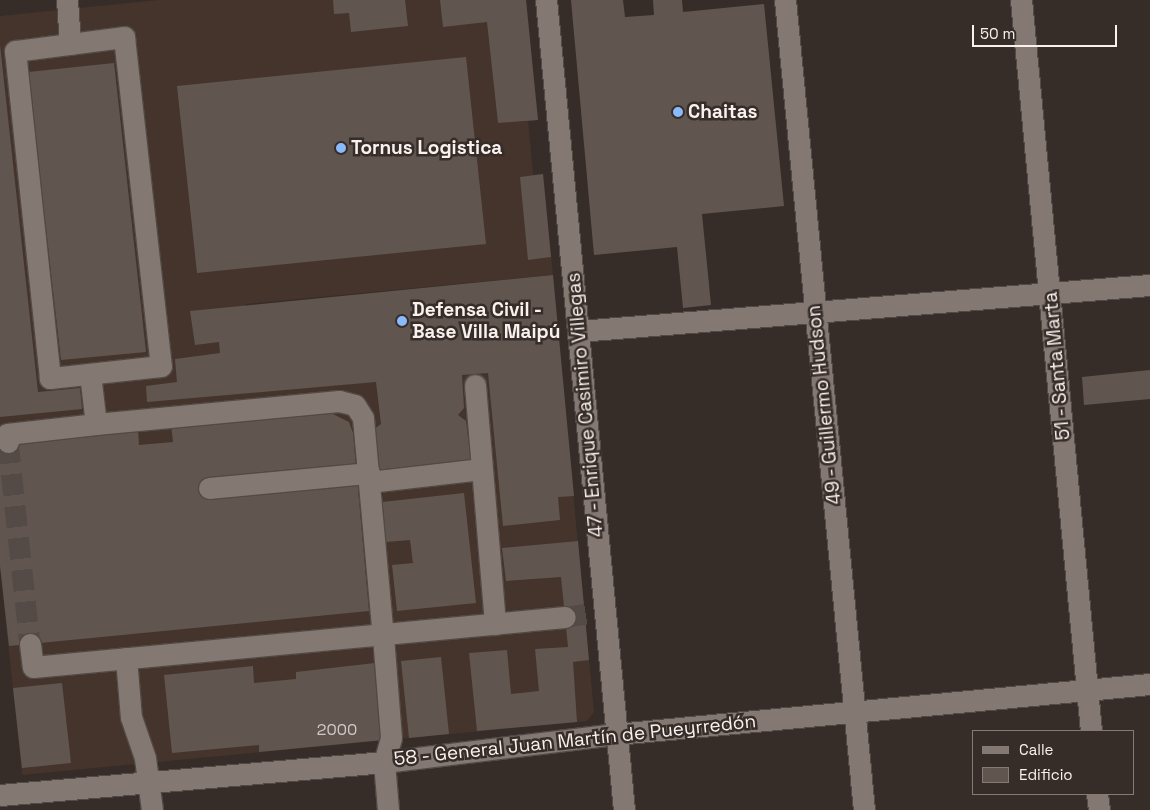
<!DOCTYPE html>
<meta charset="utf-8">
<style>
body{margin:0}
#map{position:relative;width:1150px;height:810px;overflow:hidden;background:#372d28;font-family:"Space Grotesk",sans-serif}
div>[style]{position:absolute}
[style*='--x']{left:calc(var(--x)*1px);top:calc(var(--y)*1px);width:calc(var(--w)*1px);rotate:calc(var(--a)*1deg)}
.built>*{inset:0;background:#45342c}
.building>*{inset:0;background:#615550}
.minor-tunnel>*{height:21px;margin-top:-10.5px;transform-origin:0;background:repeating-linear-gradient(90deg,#544a46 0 21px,transparent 0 32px)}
.roads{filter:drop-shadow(1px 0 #524a46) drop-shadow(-1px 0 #524a46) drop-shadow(0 1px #524a46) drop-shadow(0 -1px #524a46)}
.minor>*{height:21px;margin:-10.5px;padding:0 10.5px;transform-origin:10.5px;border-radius:10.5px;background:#847872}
.dots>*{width:14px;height:14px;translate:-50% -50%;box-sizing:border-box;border:2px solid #372d28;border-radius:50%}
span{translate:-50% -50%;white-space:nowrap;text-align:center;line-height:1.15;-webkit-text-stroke:5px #372d28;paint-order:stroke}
.number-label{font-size:16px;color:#d2cac6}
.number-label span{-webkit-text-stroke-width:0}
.poi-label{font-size:19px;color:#f8f1ee;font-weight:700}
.left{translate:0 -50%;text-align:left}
.street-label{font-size:19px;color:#f8f1ee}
.legend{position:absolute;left:972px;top:730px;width:162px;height:65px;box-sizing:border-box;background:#372d28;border:1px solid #847b77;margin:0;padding:6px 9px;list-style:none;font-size:15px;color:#f8f1ee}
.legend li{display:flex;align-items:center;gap:10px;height:25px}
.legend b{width:25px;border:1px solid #847b77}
.scale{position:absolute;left:972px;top:25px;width:145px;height:22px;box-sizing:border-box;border:2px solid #f8f1ee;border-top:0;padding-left:6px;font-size:15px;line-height:18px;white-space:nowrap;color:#f8f1ee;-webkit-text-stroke:4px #372d28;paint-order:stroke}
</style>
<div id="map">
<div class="built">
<div style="clip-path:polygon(159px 0,526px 0,538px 120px,528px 121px,533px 175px,543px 174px,553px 275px,245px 304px,254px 392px,561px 366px,594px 712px,587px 721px,157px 762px,154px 757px,136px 758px,134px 764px,22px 775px,0 566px,0 16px)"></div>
</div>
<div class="building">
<div style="clip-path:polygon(333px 0,405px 0,408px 26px,351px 32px,349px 13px,334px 14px)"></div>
<div style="clip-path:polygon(440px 0,526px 0,538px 120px,498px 123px,487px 22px,443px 27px)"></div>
<div style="clip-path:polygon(571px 0,623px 0,625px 17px,654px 15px,653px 0,682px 0,683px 12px,764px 4px,784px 206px,702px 214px,711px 305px,683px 308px,677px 247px,594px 255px)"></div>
<div style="clip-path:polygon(0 45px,38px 392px,80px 388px,82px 409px,0 417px)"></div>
<div style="clip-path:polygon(466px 57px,486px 244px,197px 273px,177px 86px)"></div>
<div style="clip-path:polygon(114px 63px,146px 352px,61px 360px,28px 72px)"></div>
<div style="clip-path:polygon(543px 174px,551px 257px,528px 260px,520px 177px)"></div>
<div style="clip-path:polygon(553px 275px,574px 496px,558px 497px,560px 520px,503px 526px,488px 373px,462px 375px,464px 408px,458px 415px,466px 421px,471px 461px,376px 470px,373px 430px,381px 424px,376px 382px,147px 402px,146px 386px,177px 382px,175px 359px,220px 353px,219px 342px,195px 345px,190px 311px)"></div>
<div style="clip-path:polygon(1150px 370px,1150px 399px,1084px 405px,1082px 377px)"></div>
<div style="clip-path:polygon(323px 409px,349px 422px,353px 433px,369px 611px,9px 646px,0 566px,0 443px,138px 429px,139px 445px,173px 442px,171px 425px)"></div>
<div style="clip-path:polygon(464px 493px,476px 603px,397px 611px,392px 565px,413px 563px,410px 540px,386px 542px,382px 502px)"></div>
<div style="clip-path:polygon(578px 541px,589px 660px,573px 662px,577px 722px,477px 731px,469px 653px,507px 650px,511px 694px,539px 691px,535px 649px,568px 647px,561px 577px,506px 581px,502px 548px)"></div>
<div style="clip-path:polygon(441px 657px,449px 734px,409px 738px,401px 661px)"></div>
<div style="clip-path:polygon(375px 663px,383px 740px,259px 752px,259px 745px,172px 753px,164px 675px,253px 666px,254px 683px,296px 679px,296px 672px)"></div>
<div style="clip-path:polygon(62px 683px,71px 763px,22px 768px,13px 688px)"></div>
</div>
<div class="minor-tunnel">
<div style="--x:8;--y:442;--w:203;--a:83.8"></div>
<div style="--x:565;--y:617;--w:38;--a:-9"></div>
</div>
<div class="roads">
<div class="minor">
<div style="--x:67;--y:0;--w:44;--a:86.1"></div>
<div style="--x:546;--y:0;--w:814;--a:84.5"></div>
<div style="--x:785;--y:0;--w:814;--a:84.43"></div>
<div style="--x:1021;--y:0;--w:734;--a:84.53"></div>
<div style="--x:124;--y:37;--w:331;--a:83.6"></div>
<div style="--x:161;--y:366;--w:112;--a:173.8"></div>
<div style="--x:50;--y:378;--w:329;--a:-96.1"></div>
<div style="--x:15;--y:51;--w:110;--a:-7.3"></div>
<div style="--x:579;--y:331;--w:573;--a:-4.61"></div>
<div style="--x:90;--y:374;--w:50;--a:83.2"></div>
<div style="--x:475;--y:385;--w:240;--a:85.2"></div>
<div style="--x:8;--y:442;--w:8;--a:-97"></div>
<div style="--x:7;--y:434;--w:90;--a:-6.4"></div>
<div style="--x:96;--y:424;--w:244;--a:-5.4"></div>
<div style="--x:339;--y:401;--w:16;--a:14"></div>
<div style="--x:355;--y:405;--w:15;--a:58"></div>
<div style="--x:363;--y:418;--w:219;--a:84.8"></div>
<div style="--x:383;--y:636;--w:102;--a:85.5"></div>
<div style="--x:391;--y:738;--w:25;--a:106"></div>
<div style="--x:384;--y:762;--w:48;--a:85.2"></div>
<div style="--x:369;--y:482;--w:113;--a:-6.6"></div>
<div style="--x:209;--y:488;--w:161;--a:-5.4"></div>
<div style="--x:30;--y:644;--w:23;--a:83"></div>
<div style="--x:33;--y:667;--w:534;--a:-5.37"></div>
<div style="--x:126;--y:658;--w:59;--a:85.2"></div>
<div style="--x:131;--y:717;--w:43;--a:71.1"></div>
<div style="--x:145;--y:758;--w:52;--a:82.3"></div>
<div style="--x:1097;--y:794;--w:16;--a:83"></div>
<div style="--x:0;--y:795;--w:385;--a:-4.9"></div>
<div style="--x:384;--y:762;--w:234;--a:-6.9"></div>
<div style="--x:616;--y:734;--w:536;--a:-5.35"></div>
</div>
</div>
<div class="dots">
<div style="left:678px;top:112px;background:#8abafc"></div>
<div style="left:341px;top:148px;background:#8abafc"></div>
<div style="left:402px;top:321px;background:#8abafc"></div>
</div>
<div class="number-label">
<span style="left:337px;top:730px">2000</span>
</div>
<div class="poi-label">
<span class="left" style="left:688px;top:112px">Chaitas</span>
<span class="left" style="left:351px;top:148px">Tornus Logistica</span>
<span class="left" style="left:412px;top:321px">Defensa Civil -<br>Base Villa Maipú</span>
</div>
<div class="street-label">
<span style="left:1057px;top:366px;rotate:-95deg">51 - Santa Marta</span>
<span style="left:585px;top:405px;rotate:-95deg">47 - Enrique Casimiro Villegas</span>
<span style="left:824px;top:405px;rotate:-96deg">49 - Guillermo Hudson</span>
<span style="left:575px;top:740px;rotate:-6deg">58 - General Juan Martín de Pueyrredón</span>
</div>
<ul class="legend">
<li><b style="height:6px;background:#847872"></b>Calle</li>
<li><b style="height:14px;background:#615550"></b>Edificio</li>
</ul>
<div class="scale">50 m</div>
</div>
